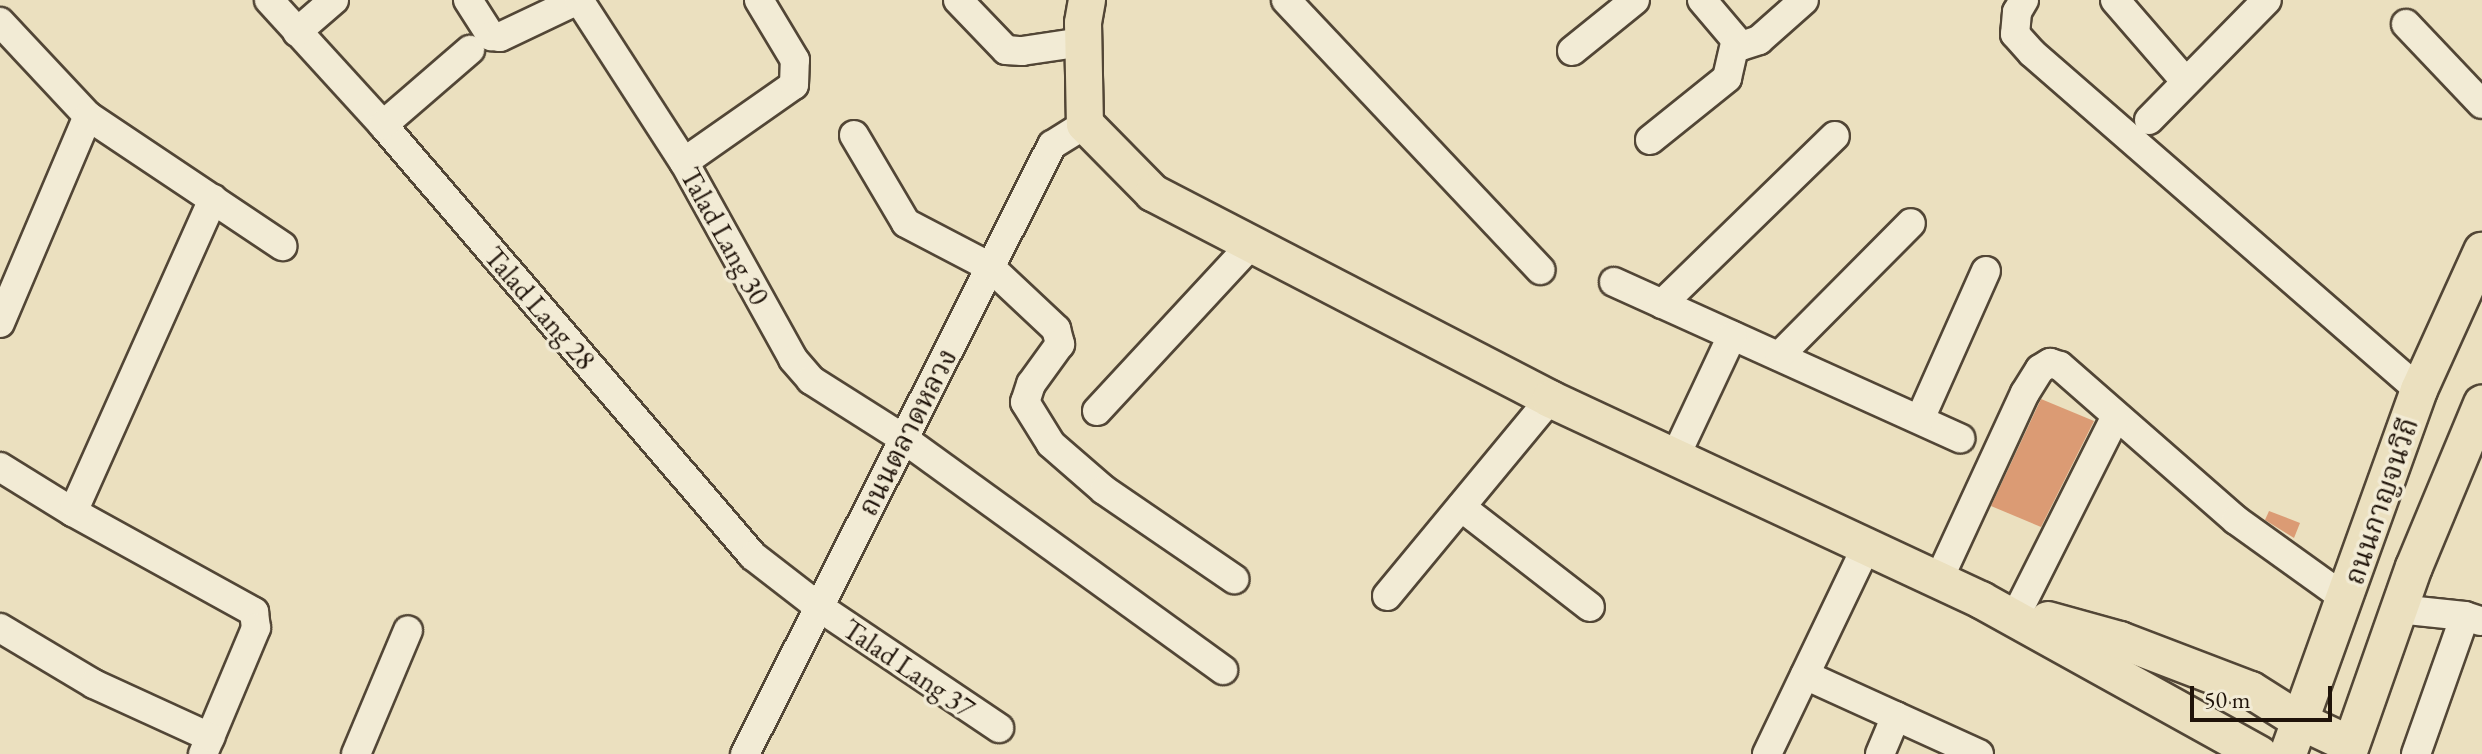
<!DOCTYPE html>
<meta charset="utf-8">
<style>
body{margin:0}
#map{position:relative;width:2482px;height:754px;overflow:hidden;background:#ebe0bf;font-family:"EB Garamond","Noto Serif Thai",serif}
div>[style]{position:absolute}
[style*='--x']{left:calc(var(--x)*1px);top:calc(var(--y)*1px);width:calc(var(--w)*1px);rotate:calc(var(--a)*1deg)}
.building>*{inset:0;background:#db9b74}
.roads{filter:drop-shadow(2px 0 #524636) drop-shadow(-2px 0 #524636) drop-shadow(0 2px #524636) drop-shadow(0 -2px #524636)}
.minor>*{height:28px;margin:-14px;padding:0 14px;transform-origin:14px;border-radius:14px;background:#f2ebd5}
.major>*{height:36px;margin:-18px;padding:0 18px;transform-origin:18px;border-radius:18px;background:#ebe0bf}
span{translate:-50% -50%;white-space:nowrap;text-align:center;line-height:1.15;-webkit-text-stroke:7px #f2ebd5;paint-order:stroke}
.street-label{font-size:28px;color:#1f1309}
.scale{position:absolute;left:2190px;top:686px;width:142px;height:36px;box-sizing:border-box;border:4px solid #1f1309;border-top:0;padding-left:10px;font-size:24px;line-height:28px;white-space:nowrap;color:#1f1309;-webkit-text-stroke:6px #f2ebd5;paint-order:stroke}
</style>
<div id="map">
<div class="building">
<div style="clip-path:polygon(2041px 399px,2094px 421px,2041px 527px,1991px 506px)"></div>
<div style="clip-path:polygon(2269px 511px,2300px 523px,2294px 538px,2265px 520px)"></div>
</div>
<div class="roads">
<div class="minor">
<div style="--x:269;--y:0;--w:169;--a:47.6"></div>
<div style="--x:383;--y:125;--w:568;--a:49.35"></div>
<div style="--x:753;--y:556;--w:83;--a:37.7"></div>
<div style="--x:819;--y:607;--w:217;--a:33.9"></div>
<div style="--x:468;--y:0;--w:43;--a:57.4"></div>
<div style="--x:491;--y:36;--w:9;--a:6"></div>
<div style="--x:500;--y:37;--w:86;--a:-25.4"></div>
<div style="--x:579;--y:0;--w:193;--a:57.1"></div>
<div style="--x:684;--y:162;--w:225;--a:61"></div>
<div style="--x:793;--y:359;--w:28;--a:49"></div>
<div style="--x:811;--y:380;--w:110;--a:32.4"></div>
<div style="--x:904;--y:439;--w:394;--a:35.9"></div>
<div style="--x:958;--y:0;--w:69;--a:46.2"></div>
<div style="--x:1006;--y:50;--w:16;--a:4"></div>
<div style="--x:1022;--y:51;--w:62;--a:-8.4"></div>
<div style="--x:1286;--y:0;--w:371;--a:46.7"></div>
<div style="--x:1702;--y:0;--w:60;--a:49.7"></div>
<div style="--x:1741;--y:46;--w:19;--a:-18"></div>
<div style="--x:1759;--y:40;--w:60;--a:-41.6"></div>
<div style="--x:2024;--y:0;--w:14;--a:120"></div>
<div style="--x:2017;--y:12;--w:22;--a:95"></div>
<div style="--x:2015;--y:34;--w:25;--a:48"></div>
<div style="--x:2032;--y:53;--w:513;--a:41.05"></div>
<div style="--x:2115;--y:0;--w:108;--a:49.1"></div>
<div style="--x:0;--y:22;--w:129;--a:46.9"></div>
<div style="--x:88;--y:116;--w:234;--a:33.8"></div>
<div style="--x:2406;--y:24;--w:110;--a:46.5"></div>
<div style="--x:297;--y:32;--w:49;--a:-40.9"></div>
<div style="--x:1572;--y:51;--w:81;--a:-39"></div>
<div style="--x:2149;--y:120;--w:168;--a:-45.5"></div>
<div style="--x:383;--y:125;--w:115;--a:-40.8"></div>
<div style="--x:854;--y:135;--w:102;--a:59.4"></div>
<div style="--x:906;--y:223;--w:95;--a:27.6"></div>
<div style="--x:990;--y:267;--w:91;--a:43.2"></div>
<div style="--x:1056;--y:329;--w:16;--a:75"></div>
<div style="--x:1060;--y:344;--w:49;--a:125.9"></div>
<div style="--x:1031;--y:384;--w:19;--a:108"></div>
<div style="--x:1025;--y:402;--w:49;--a:58.2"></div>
<div style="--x:1051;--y:444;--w:70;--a:41"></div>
<div style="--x:1104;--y:490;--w:158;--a:34.4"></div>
<div style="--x:1650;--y:140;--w:99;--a:-38.8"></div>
<div style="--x:1727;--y:78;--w:37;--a:-77"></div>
<div style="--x:684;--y:162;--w:134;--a:-35"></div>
<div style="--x:794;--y:85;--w:25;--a:-88"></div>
<div style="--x:795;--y:60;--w:70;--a:-121"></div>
<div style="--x:1614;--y:282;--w:380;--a:24.3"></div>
<div style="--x:1662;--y:304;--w:241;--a:-44.2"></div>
<div style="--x:0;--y:323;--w:225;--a:-67"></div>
<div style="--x:1779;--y:356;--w:187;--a:-45.2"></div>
<div style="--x:1097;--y:411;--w:225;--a:-47.2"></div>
<div style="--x:1920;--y:419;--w:162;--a:-66"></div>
<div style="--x:1675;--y:457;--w:134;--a:-64.8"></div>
<div style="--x:0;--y:467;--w:86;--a:31.7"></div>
<div style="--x:73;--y:512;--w:207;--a:28.9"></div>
<div style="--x:254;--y:612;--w:16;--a:83"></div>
<div style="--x:256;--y:628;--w:137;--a:112.8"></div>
<div style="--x:1461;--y:507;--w:163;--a:37.8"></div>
<div style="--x:73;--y:512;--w:343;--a:-65.9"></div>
<div style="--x:1938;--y:581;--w:207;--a:-65.2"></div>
<div style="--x:2025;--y:393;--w:28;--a:-58"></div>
<div style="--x:2040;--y:369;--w:12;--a:-31"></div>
<div style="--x:2050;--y:363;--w:10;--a:17"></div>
<div style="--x:2060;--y:366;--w:234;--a:41.2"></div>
<div style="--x:2236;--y:520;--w:135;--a:35.7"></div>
<div style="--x:1387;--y:596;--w:256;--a:-50.4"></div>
<div style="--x:2398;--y:609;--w:67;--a:6"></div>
<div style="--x:2465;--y:616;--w:16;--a:18"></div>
<div style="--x:2018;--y:611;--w:216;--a:-63.3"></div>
<div style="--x:0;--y:628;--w:109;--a:30.8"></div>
<div style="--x:94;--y:684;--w:128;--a:24.6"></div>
<div style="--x:1805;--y:675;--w:191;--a:24.4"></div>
<div style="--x:356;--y:754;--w:134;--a:-67.2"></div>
<div style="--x:745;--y:754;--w:682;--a:-63.25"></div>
<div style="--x:1052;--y:145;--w:39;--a:-32"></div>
<div style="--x:1767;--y:754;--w:229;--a:-64.4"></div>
<div style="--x:1880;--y:754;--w:41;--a:-67.2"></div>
<div style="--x:2416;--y:754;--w:146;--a:-70.5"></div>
</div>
<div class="major">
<div style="--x:1087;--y:0;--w:23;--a:100"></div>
<div style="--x:1083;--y:23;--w:101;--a:88.9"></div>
<div style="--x:1085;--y:124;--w:97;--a:45.4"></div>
<div style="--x:1153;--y:193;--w:447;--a:27.4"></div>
<div style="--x:1550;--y:399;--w:476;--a:25"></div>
<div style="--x:1981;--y:600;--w:318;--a:29"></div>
<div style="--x:2048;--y:620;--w:75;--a:15.5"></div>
<div style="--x:2120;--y:640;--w:140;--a:20.9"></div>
<div style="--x:2251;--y:690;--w:58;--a:32.3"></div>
<div style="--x:2300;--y:721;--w:56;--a:25.2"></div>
<div style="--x:2288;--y:754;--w:387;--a:-70.2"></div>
<div style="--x:2419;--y:390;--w:153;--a:-65.6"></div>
<div style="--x:2348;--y:754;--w:198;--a:-70.6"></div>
<div style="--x:2414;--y:567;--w:177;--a:-67.4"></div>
</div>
</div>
<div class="street-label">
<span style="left:725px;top:236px;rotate:61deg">Talad Lang 30</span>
<span style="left:540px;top:308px;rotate:49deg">Talad Lang 28</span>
<span style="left:907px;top:432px;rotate:-63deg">ถนนตลาดหลวง</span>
<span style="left:2381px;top:501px;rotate:-71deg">ถนนกาญจนวิถี</span>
<span style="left:909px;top:668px;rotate:34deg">Talad Lang 37</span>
</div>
<div class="scale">50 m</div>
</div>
